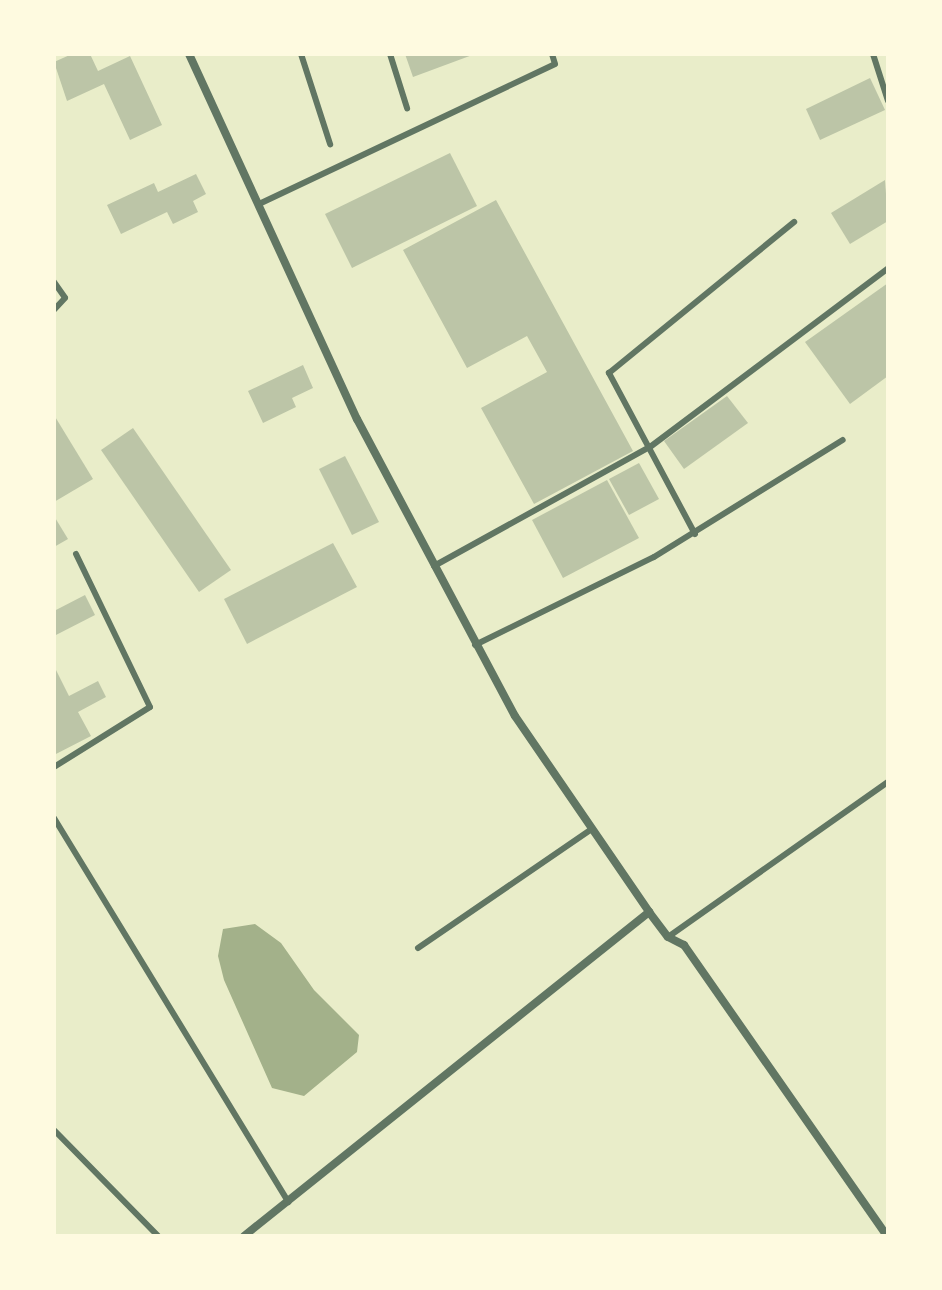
<!DOCTYPE html>
<style>
body{margin:0}
#map{position:relative;width:942px;height:1290px;overflow:hidden;background:#e9edc9;font-family:Quicksand,sans-serif}
div>[style]{position:absolute}
[style*='--x']{left:calc(var(--x)*1px);top:calc(var(--y)*1px);width:calc(var(--w)*1px);rotate:calc(var(--a)*1deg)}
.water>*{inset:0;background:#a3b18a}
.building>*{inset:0;background:#bcc5a7}
.service>*{height:6px;margin:-3px;padding:0 3px;transform-origin:3px;border-radius:3px;background:#617663}
.minor>*{height:8px;margin:-4px;padding:0 4px;transform-origin:4px;border-radius:4px;background:#617663}
span{translate:-50% -50%;white-space:nowrap;text-align:center;line-height:1.15;-webkit-text-stroke:6px #fefae0;paint-order:stroke}
.frame{position:absolute;inset:0;border:56px solid #fefae0;pointer-events:none}
</style>
<div id="map">
<div class="water">
<div style="clip-path:polygon(255px 924px,281px 943px,314px 990px,359px 1035px,357px 1052px,304px 1096px,272px 1088px,224px 980px,218px 956px,223px 929px)"></div>
</div>
<div class="building">
<div style="clip-path:polygon(72px 54px,90px 54px,98px 71px,130px 56px,162px 125px,130px 140px,104px 84px,67px 101px,54px 62px)"></div>
<div style="clip-path:polygon(405px 54px,475px 54px,413px 77px)"></div>
<div style="clip-path:polygon(870px 78px,885px 110px,820px 140px,806px 109px)"></div>
<div style="clip-path:polygon(450px 153px,477px 206px,352px 268px,325px 214px)"></div>
<div style="clip-path:polygon(196px 174px,206px 194px,193px 201px,198px 212px,173px 224px,167px 212px,121px 234px,107px 205px,154px 183px,158px 192px)"></div>
<div style="clip-path:polygon(885px 180px,888px 221px,850px 244px,831px 213px)"></div>
<div style="clip-path:polygon(496px 200px,633px 451px,534px 504px,481px 408px,547px 372px,527px 336px,467px 368px,403px 250px)"></div>
<div style="clip-path:polygon(888px 283px,888px 376px,850px 404px,805px 342px)"></div>
<div style="clip-path:polygon(303px 365px,313px 388px,292px 398px,296px 407px,263px 423px,248px 391px)"></div>
<div style="clip-path:polygon(727px 396px,748px 423px,684px 469px,664px 441px)"></div>
<div style="clip-path:polygon(54px 415px,93px 479px,54px 502px)"></div>
<div style="clip-path:polygon(133px 428px,231px 570px,199px 592px,101px 450px)"></div>
<div style="clip-path:polygon(345px 456px,379px 522px,352px 535px,319px 469px)"></div>
<div style="clip-path:polygon(639px 463px,659px 499px,629px 515px,609px 479px)"></div>
<div style="clip-path:polygon(607px 480px,639px 538px,563px 578px,532px 520px)"></div>
<div style="clip-path:polygon(54px 516px,68px 539px,54px 547px)"></div>
<div style="clip-path:polygon(333px 543px,357px 587px,247px 644px,224px 599px)"></div>
<div style="clip-path:polygon(85px 595px,95px 615px,54px 636px,54px 611px)"></div>
<div style="clip-path:polygon(54px 666px,69px 696px,98px 681px,106px 697px,78px 712px,91px 736px,54px 755px)"></div>
</div>
<div class="service">
<div style="--x:301;--y:54;--w:95;--a:72.1"></div>
<div style="--x:390;--y:54;--w:57;--a:72.5"></div>
<div style="--x:873;--y:54;--w:49;--a:72.3"></div>
<div style="--x:259;--y:204;--w:327;--a:-25.3"></div>
<div style="--x:555;--y:64;--w:10;--a:-107"></div>
<div style="--x:54;--y:282;--w:19;--a:55"></div>
<div style="--x:65;--y:298;--w:16;--a:133"></div>
<div style="--x:695;--y:534;--w:183;--a:-118.1"></div>
<div style="--x:609;--y:373;--w:239;--a:-39.2"></div>
<div style="--x:434;--y:566;--w:247;--a:-28.9"></div>
<div style="--x:650;--y:447;--w:298;--a:-36.9"></div>
<div style="--x:475;--y:645;--w:199;--a:-26.2"></div>
<div style="--x:654;--y:557;--w:222;--a:-31.8"></div>
<div style="--x:54;--y:767;--w:113;--a:-32"></div>
<div style="--x:150;--y:707;--w:170;--a:-115.8"></div>
<div style="--x:54;--y:818;--w:450;--a:58.6"></div>
<div style="--x:668;--y:937;--w:269;--a:-35.2"></div>
<div style="--x:418;--y:948;--w:211;--a:-34.4"></div>
<div style="--x:54;--y:1130;--w:148;--a:45.5"></div>
</div>
<div class="minor">
<div style="--x:189;--y:54;--w:402;--a:65.3"></div>
<div style="--x:357;--y:419;--w:336;--a:62"></div>
<div style="--x:515;--y:716;--w:237;--a:55.6"></div>
<div style="--x:649;--y:912;--w:31;--a:53"></div>
<div style="--x:668;--y:937;--w:18;--a:27"></div>
<div style="--x:684;--y:945;--w:355;--a:55.1"></div>
<div style="--x:244;--y:1236;--w:519;--a:-38.66"></div>
</div>
<div class="frame"></div>
</div>
